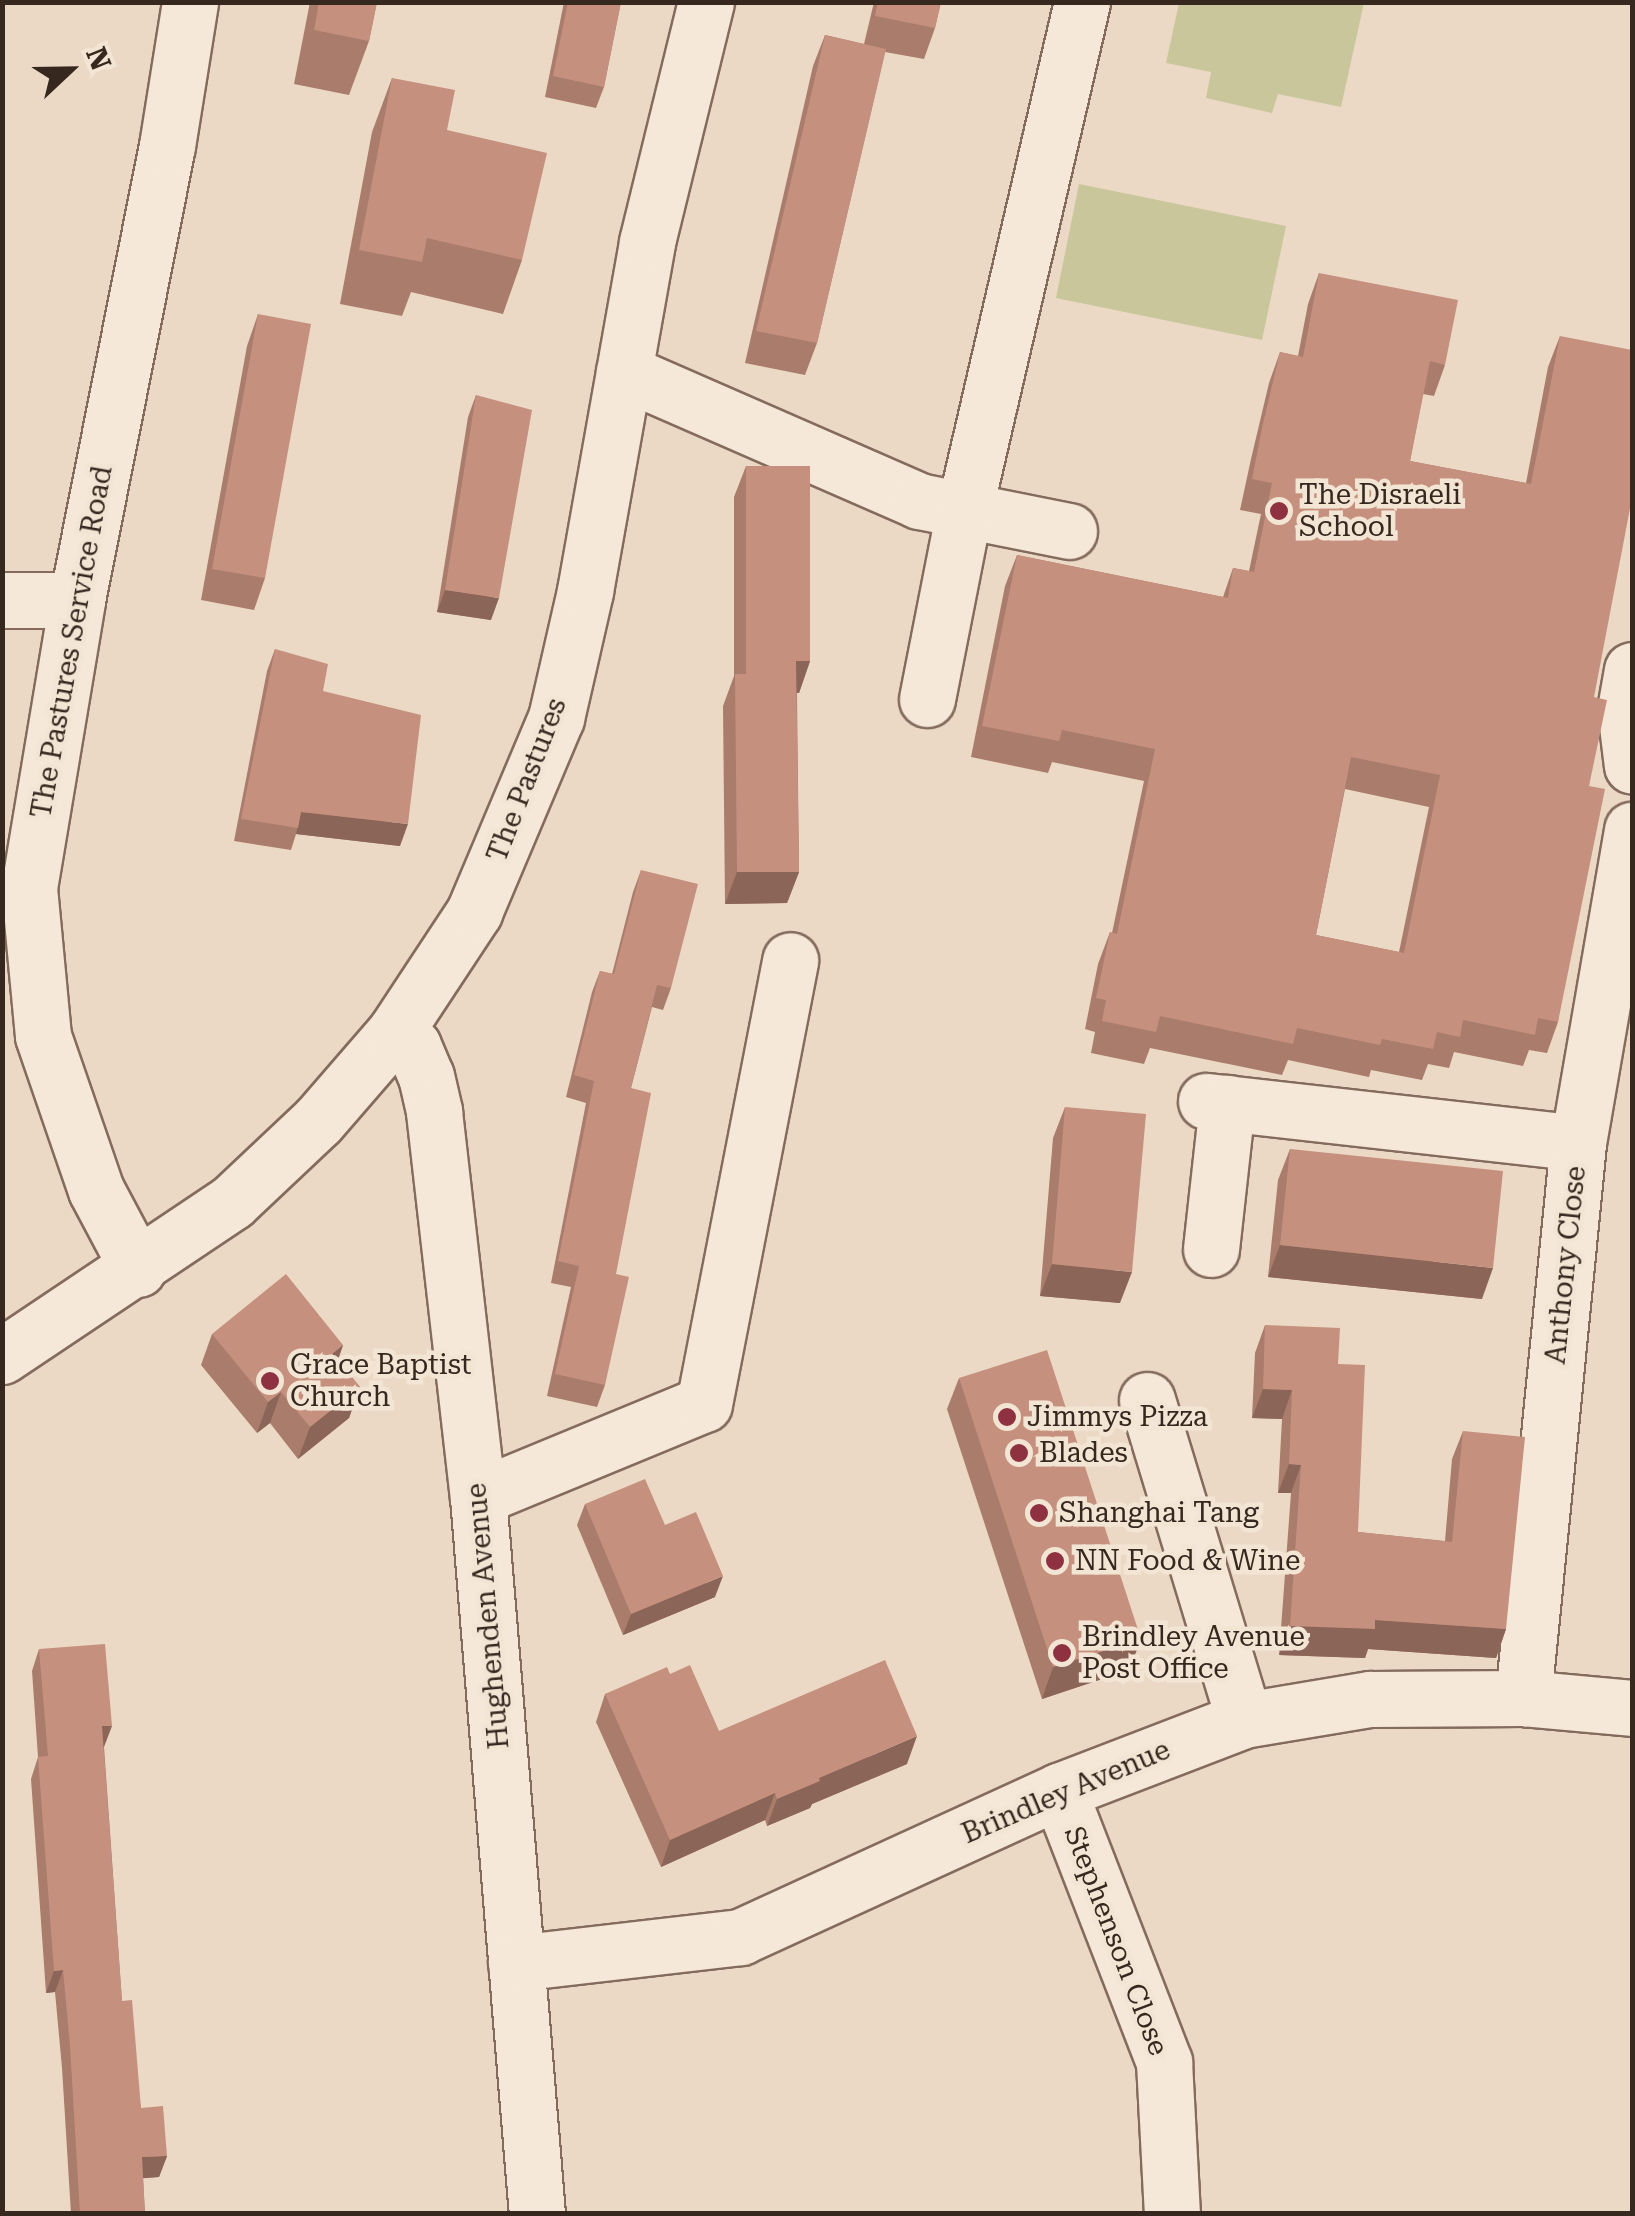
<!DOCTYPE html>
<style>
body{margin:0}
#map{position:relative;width:1635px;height:2216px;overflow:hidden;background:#ebd9c5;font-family:"Roboto Serif",serif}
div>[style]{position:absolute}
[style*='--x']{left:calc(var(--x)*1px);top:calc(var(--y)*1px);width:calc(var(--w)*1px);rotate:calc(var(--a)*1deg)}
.green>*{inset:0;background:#c8c69a}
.roads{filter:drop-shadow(2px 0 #846b5d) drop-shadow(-2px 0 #846b5d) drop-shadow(0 2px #846b5d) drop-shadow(0 -2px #846b5d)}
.minor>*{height:55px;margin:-27.5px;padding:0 27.5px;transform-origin:27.5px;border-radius:27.5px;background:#f6e8d8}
.wall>*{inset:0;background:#aa7c6c}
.shaded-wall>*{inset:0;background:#8b6558}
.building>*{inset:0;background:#c6907e}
.dots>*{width:28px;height:28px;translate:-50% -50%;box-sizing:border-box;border:5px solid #f3e5d4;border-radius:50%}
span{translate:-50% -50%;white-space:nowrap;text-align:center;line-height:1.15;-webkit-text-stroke:9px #f3e5d4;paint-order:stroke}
.poi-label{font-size:28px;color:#36271f}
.left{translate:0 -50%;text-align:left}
.street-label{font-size:28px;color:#36271f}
.frame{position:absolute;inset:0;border:5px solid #36271f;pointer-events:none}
.north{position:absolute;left:20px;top:20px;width:100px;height:100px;-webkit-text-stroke:8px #f3e5d4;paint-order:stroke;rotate:68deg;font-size:28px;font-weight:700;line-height:40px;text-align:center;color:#36271f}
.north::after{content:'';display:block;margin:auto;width:35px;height:45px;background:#36271f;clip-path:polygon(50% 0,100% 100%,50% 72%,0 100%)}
</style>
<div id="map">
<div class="green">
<div style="clip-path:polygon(1179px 3px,1364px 3px,1341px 107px,1278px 94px,1272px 113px,1206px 98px,1211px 72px,1166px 63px)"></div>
<div style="clip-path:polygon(1079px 184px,1286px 226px,1262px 340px,1056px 298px)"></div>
</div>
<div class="roads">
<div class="minor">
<div style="--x:624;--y:372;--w:322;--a:23.6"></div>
<div style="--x:919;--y:501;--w:153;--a:11.3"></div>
<div style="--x:2;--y:600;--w:75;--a:0"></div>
<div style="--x:1632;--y:670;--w:40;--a:100"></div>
<div style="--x:1625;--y:709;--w:57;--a:83"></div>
<div style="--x:927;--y:699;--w:192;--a:-78.9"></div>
<div style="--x:964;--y:511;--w:522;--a:-76.95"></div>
<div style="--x:395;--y:1032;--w:23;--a:38"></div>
<div style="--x:413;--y:1046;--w:33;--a:67"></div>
<div style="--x:426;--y:1076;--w:37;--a:77"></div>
<div style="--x:434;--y:1112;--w:388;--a:83.5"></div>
<div style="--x:478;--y:1497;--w:719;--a:85.3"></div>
<div style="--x:1206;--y:1101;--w:374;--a:6.4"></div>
<div style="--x:1578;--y:1143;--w:558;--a:95.66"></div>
<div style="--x:1578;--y:1143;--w:318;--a:-80.2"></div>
<div style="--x:1211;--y:1249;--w:147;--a:-83.7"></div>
<div style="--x:138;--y:1269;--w:89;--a:-118"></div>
<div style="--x:96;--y:1190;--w:163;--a:-109"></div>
<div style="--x:43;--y:1036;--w:149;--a:-95.4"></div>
<div style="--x:29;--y:888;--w:292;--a:-80.5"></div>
<div style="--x:77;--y:600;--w:463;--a:-78.8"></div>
<div style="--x:167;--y:146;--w:146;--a:-80.9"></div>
<div style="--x:2;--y:1356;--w:277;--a:-33.8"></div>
<div style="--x:232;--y:1202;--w:118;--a:-43.3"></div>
<div style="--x:318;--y:1121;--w:118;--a:-49.1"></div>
<div style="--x:395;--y:1032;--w:144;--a:-56.6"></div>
<div style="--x:474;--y:912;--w:211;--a:-67.1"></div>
<div style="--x:556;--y:718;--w:130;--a:-77.1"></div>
<div style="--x:585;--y:591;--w:354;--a:-79.9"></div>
<div style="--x:647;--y:242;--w:247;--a:-76.2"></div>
<div style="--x:1147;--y:1400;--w:334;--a:73.1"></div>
<div style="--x:478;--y:1497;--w:244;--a:-22.4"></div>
<div style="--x:704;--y:1404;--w:452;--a:-79"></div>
<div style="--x:1059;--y:1791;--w:291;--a:68.8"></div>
<div style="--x:1164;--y:2062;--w:152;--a:87"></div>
<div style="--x:516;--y:1963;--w:226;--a:-6.6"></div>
<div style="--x:740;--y:1937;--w:351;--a:-24.6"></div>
<div style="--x:1059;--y:1791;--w:198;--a:-21"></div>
<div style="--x:1244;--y:1720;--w:128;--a:-9.5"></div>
<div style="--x:1370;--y:1699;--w:153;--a:-0.4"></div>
<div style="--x:1523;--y:1698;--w:109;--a:5.2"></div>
</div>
</div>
<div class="wall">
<div style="clip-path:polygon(310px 2px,377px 2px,369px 41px,349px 95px,294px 84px)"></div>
<div style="clip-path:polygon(564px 2px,621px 2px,604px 87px,596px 108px,545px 97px)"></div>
<div style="clip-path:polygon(874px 2px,941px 2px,935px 28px,924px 59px,885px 52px,817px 343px,805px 375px,745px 363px,813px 66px,825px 35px,864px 44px)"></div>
<div style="clip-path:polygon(392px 78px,447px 130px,522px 260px,503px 314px,411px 292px,402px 316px,340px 304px,372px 132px)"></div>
<div style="clip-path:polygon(evenodd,1319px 273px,1445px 365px,1434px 396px,1423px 394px,1410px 461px,1526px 483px,1548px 367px,1560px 336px,1594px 697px,1589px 786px,1558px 1022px,1547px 1053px,1529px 1050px,1523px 1066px,1454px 1052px,1449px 1068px,1428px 1064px,1422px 1080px,1371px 1070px,1369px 1077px,1288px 1060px,1282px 1075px,1150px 1048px,1144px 1064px,1091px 1053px,1095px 1032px,1085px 1029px,1098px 964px,1110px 932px,1112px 933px,1144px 781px,1052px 762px,1048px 773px,971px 757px,1005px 586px,1017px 555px,1223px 597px,1233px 568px,1249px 571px,1261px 514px,1240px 510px,1251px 459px,1269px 383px,1280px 352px,1298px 356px,1308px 304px,1319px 273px,1345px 789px,1429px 807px,1399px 952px,1316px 935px,1345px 789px)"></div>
<div style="clip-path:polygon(258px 314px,265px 578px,254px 610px,201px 600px,247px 346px)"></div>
<div style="clip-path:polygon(476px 395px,491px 620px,437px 612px,468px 417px)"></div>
<div style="clip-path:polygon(746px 466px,810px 661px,799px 693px,797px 693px,799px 872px,787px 903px,725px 904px,723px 706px,734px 676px,734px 497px)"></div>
<div style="clip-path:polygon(275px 649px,323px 691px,400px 846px,296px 834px,291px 850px,234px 841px,267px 671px)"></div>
<div style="clip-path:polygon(641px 870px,671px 988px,663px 1010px,652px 1007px,631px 1088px,605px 1385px,597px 1407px,547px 1396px,571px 1287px,551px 1283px,586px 1103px,566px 1097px,592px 992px,600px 971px,612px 974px,633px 892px)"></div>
<div style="clip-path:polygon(1065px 1107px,1120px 1303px,1040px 1296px,1053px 1138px)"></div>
<div style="clip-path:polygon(1290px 1149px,1482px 1299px,1268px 1277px,1278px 1180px)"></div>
<div style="clip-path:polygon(1265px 1325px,1338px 1364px,1358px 1532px,1445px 1541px,1452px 1459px,1463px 1431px,1506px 1629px,1496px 1658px,1368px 1649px,1365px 1658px,1279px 1655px,1291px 1493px,1278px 1493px,1282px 1419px,1252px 1418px,1255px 1353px)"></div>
<div style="clip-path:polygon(212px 1334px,343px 1345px,338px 1360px,360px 1387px,349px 1418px,298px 1459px,270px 1423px,257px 1433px,201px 1365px)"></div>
<div style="clip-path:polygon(959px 1378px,1141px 1639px,1129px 1670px,1042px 1699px,947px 1409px)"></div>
<div style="clip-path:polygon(585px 1504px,665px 1525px,715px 1597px,623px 1635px,577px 1525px)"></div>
<div style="clip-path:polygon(39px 1649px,104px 1747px,122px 2001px,141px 2108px,167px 2156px,159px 2177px,143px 2178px,145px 2214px,71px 2214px,62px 2068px,55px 1992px,46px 1993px,31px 1779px,38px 1757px,32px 1671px)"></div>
<div style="clip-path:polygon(670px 1674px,719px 1731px,907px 1764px,812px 1804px,810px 1808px,767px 1826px,765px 1820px,661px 1867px,596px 1722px,605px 1694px)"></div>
</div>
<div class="shaded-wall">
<div style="clip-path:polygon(445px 590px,499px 598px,491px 620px,437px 612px)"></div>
<div style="clip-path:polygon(796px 661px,810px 661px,799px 693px,785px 693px)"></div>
<div style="clip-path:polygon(301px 812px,408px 824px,400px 846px,296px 834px)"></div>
<div style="clip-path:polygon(737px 872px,799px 872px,787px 903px,725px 904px)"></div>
<div style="clip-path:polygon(1280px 1245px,1493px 1268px,1482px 1299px,1268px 1277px)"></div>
<div style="clip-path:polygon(1052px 1264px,1132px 1272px,1120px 1303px,1040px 1296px)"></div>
<div style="clip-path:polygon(343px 1345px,332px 1376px,332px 1354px)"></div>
<div style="clip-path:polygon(360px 1387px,349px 1418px,298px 1459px,310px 1427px)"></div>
<div style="clip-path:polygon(1263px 1389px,1292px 1390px,1282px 1419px,1252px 1418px)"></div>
<div style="clip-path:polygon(281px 1392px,270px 1423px,257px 1433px,268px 1402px)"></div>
<div style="clip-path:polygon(1289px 1464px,1301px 1465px,1291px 1493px,1278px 1493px)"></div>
<div style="clip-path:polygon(723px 1576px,715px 1597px,623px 1635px,631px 1614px)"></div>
<div style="clip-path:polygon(1375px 1620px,1506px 1629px,1496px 1658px,1368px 1649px,1365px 1658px,1279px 1655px,1290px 1626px)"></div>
<div style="clip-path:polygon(1141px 1639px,1129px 1670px,1042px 1699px,1053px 1667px)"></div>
<div style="clip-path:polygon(102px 1726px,112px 1726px,104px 1747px,94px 1748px)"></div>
<div style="clip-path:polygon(917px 1736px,907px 1764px,812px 1804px,810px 1808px,767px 1826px,777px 1799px,819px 1778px)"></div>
<div style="clip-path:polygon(775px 1793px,765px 1820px,661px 1867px,670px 1840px)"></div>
<div style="clip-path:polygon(63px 1970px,55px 1992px,46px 1993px,54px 1971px)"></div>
<div style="clip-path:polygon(167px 2156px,159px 2177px,134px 2179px,142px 2157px)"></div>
</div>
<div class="building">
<div style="clip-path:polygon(319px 2px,377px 2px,369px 41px,314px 30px)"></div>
<div style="clip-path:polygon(568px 2px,621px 2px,604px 87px,553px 76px)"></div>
<div style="clip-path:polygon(878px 2px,941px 2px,935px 28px,875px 16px)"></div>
<div style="clip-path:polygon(825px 35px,886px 49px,817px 343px,756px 331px)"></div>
<div style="clip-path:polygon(392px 78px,455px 90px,447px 130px,547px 153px,522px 260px,427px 238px,422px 262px,359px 250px)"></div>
<div style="clip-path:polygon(evenodd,1319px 273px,1458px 300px,1445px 365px,1430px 361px,1410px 461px,1531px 484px,1560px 336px,1632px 350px,1632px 498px,1594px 697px,1607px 700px,1589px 786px,1605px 789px,1558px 1022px,1538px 1018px,1535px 1035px,1463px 1020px,1460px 1037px,1437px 1032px,1433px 1049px,1382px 1039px,1380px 1045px,1297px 1028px,1293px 1044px,1160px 1016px,1156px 1032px,1102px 1021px,1106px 1000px,1096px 998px,1110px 932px,1117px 934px,1155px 749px,1062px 730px,1059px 741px,982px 726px,1017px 555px,1228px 598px,1233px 568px,1254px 572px,1272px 483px,1252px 479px,1262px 428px,1280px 352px,1303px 357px,1319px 273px,1351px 757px,1440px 775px,1404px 953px,1316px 935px,1351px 757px)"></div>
<div style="clip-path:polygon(258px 314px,311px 324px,265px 578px,212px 569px)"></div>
<div style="clip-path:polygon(476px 395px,532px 410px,499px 598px,445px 590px)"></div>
<div style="clip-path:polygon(746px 466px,810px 466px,810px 661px,796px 661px,799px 872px,737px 872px,735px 674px,746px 674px)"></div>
<div style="clip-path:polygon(275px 649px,328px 664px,323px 691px,421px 715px,408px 824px,301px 812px,298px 828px,241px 819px)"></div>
<div style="clip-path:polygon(641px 870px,698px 884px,671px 988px,657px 985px,631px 1088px,651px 1093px,616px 1274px,629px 1277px,605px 1385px,555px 1374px,579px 1266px,558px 1261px,594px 1081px,574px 1075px,600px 971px,614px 974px)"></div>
<div style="clip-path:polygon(1065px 1107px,1146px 1114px,1132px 1272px,1052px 1264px)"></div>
<div style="clip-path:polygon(1290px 1149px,1503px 1171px,1493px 1268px,1280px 1245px)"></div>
<div style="clip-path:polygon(286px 1274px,343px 1345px,332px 1354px,360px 1387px,310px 1427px,281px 1392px,268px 1402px,212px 1334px)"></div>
<div style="clip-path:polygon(1265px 1325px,1340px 1328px,1338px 1364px,1365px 1365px,1358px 1532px,1452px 1542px,1463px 1431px,1525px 1437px,1506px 1629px,1375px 1620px,1375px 1629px,1290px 1626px,1301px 1465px,1289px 1464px,1292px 1390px,1263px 1389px)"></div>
<div style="clip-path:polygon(1047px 1350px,1141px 1639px,1053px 1667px,959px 1378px)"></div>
<div style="clip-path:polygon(645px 1479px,665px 1525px,696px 1512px,723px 1576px,631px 1614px,585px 1504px)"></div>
<div style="clip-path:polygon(105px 1644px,112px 1726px,102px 1726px,122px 2001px,132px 2000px,141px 2108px,163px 2106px,167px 2156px,142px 2157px,145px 2214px,80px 2214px,70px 2046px,63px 1970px,54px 1971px,38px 1757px,48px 1756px,39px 1649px)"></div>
<div style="clip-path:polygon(885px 1660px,917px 1736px,819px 1778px,820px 1781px,777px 1799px,775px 1793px,670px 1840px,605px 1694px,667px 1667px,670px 1674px,690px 1665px,719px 1731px)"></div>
</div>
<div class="dots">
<div style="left:1279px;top:511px;background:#8e3241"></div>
<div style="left:270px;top:1381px;background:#8e3241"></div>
<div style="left:1007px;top:1417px;background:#8e3241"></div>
<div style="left:1019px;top:1453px;background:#8e3241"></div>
<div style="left:1039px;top:1513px;background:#8e3241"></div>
<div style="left:1055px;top:1561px;background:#8e3241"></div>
<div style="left:1062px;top:1653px;background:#8e3241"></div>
</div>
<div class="poi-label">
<span class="left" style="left:1299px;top:511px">The Disraeli<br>School</span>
<span class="left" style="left:290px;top:1381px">Grace Baptist<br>Church</span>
<span class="left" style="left:1027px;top:1417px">Jimmys Pizza</span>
<span class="left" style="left:1039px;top:1453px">Blades</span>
<span class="left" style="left:1059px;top:1513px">Shanghai Tang</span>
<span class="left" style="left:1075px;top:1561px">NN Food &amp; Wine</span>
<span class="left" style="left:1082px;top:1653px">Brindley Avenue<br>Post Office</span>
</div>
<div class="street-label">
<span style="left:72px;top:642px;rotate:-80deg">The Pastures Service Road</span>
<span style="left:527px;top:780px;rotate:-69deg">The Pastures</span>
<span style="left:1566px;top:1265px;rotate:-84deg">Anthony Close</span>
<span style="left:488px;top:1616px;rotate:-95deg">Hughenden Avenue</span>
<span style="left:1066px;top:1792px;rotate:-23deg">Brindley Avenue</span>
<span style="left:1116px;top:1941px;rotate:69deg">Stephenson Close</span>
</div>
<div class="frame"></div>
<div class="north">N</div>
</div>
